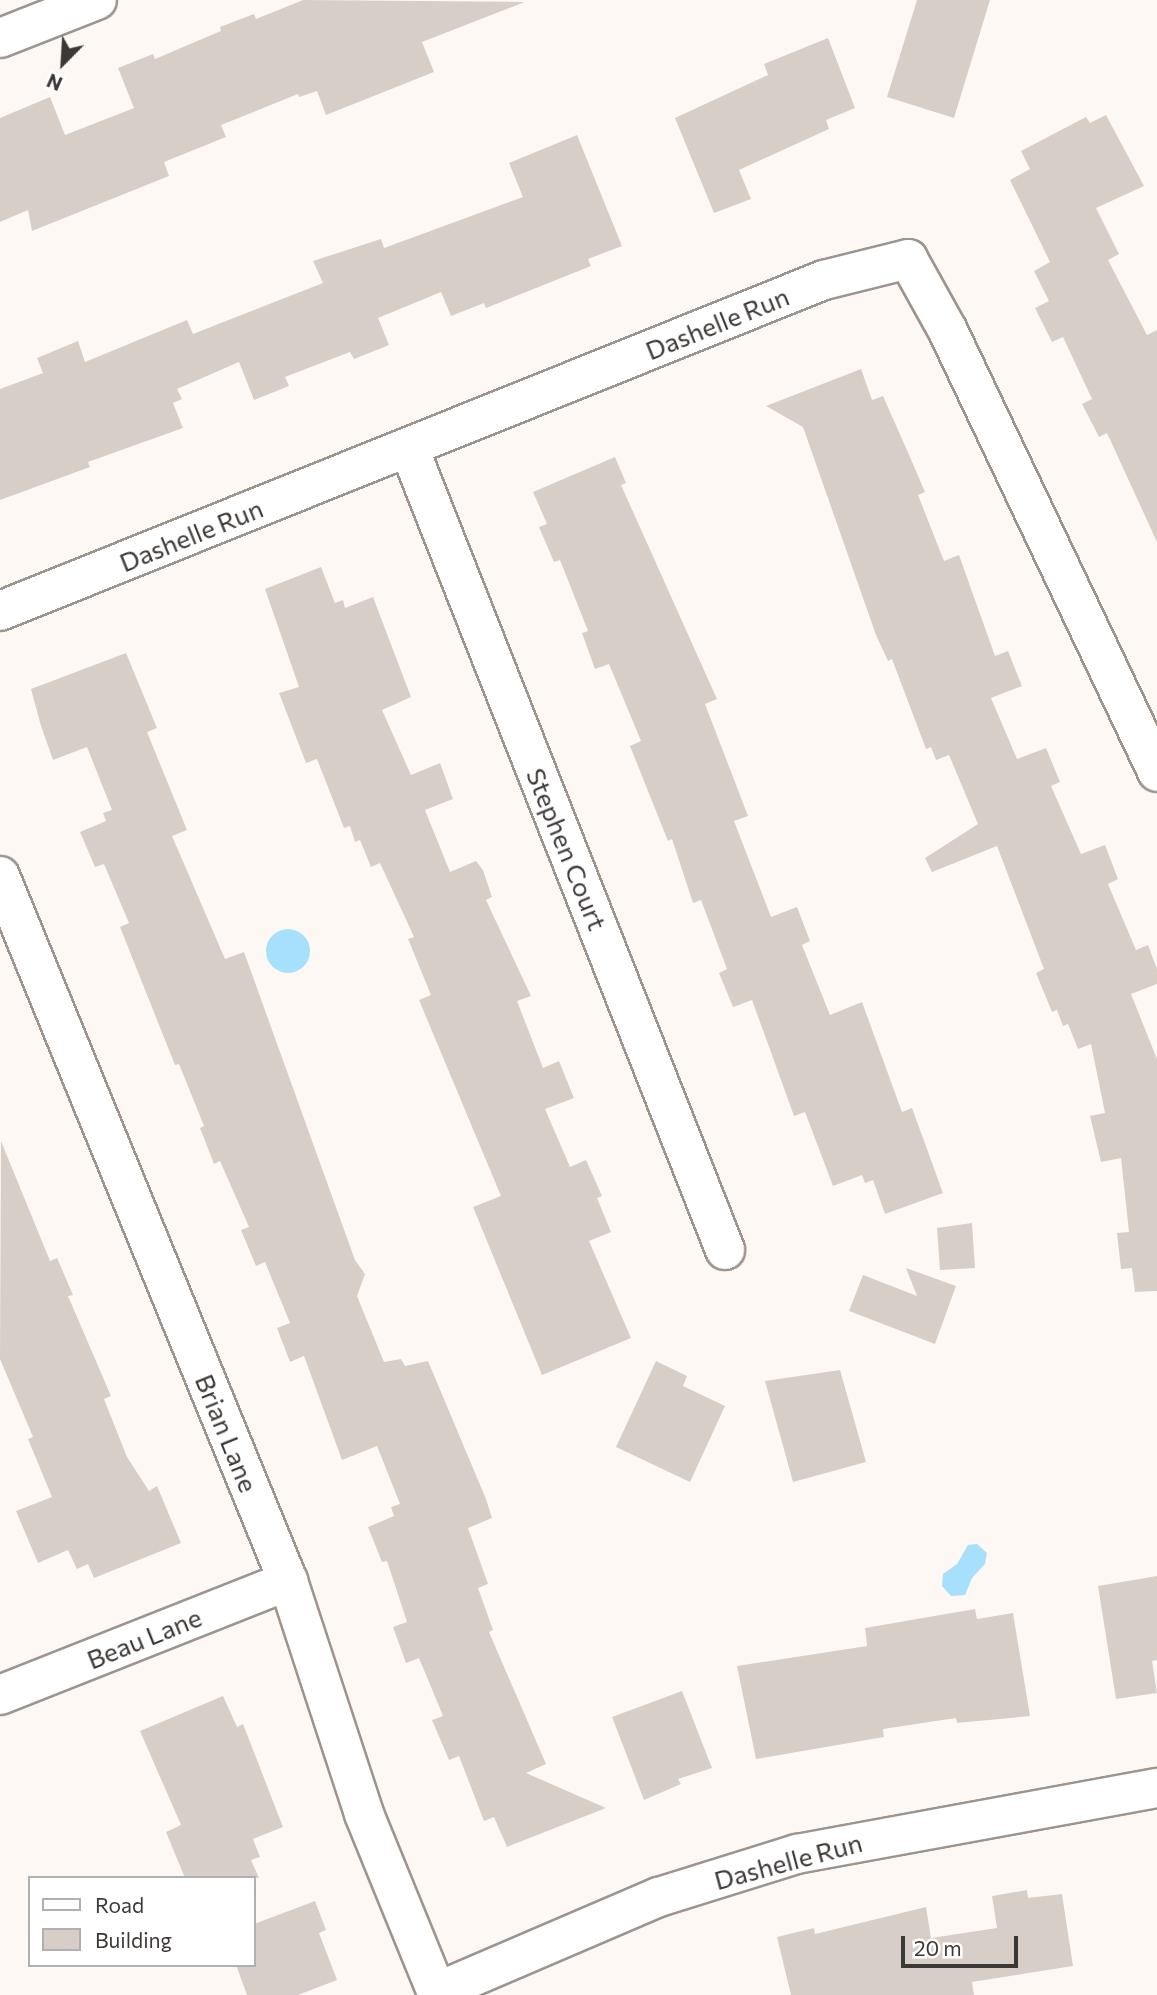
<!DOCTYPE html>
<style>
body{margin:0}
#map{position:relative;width:1157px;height:1995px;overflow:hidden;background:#fef8f4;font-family:Commissioner,sans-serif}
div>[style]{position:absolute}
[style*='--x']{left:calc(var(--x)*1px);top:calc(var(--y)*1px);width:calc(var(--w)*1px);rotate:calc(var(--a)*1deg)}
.water>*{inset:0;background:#a7e0fc}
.round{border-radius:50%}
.building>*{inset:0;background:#d8cec8}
.roads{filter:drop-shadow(2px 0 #9e948e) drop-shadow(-2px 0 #9e948e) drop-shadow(0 2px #9e948e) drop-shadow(0 -2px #9e948e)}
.minor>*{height:38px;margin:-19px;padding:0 19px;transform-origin:19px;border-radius:19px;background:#fff}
span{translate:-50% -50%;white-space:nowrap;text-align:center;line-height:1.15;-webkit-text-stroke:5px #fff;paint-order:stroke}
.street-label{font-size:26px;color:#3c3836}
.legend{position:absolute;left:28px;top:1876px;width:228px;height:91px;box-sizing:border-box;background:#fff;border:2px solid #b1afaf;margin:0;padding:9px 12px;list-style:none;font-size:21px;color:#3c3836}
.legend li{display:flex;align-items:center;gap:14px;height:35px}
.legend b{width:35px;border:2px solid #b1afaf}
.north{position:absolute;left:28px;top:28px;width:70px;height:70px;-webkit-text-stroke:5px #fff;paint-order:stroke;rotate:204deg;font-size:19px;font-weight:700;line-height:28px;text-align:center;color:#3c3836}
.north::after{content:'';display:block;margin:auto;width:24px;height:32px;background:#3c3836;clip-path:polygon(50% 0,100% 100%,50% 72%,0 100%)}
.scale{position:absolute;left:901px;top:1936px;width:117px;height:32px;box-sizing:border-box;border:4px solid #3c3836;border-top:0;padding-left:9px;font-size:21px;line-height:24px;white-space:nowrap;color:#3c3836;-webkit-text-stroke:5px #fff;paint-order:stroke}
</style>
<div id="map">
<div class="water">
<div class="round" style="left:266px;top:929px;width:44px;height:44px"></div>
<div style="clip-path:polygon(977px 1544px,987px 1553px,985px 1564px,972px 1578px,965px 1595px,951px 1596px,942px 1586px,943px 1574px,957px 1564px,968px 1545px)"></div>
</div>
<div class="building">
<div style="clip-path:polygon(303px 0,525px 2px,422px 42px,434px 72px,326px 115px,317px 91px,299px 97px,298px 94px,221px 125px,226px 137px,164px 162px,169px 176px,32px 231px,28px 210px,0 222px,0 118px,50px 97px,65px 135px,134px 108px,118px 68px,153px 54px,155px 59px,221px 31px,220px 27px,254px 14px,256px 19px)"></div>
<div style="clip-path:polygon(917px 0,990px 0,954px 118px,887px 97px)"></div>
<div style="clip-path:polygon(828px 38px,855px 108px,826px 120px,829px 129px,739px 170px,751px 199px,714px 213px,675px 118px,768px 75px,764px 64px)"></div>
<div style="clip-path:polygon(1106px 115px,1144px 186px,1096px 208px,1119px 254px,1108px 260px,1147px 335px,1157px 330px,1157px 542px,1107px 433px,1099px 437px,1082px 404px,1092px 399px,1063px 337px,1052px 342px,1035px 308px,1049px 301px,1034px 271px,1050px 262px,1010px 180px,1030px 169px,1021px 151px,1086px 117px,1090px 123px)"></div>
<div style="clip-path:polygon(577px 135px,622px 246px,588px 259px,591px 266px,486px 308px,484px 303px,451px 316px,441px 292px,378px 318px,389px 345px,354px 359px,350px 352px,285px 377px,289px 386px,254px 400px,239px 362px,177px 389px,182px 399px,173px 403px,183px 428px,88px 462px,90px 467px,0 500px,0 389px,43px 373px,37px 358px,78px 341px,85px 362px,187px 320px,193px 334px,323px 283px,313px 261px,381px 239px,384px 248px,523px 197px,509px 163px)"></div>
<div style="clip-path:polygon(861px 369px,872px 400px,883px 396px,910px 457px,925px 492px,918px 495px,944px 561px,959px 555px,995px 656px,1008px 651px,1022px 686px,991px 698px,1017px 759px,1046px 748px,1060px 782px,1051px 786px,1081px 854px,1105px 845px,1118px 879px,1108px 884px,1136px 950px,1148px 945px,1157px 969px,1157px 984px,1131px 994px,1157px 1059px,1157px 1291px,1135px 1292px,1132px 1268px,1121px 1269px,1117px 1233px,1129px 1232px,1121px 1158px,1101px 1162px,1090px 1116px,1105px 1113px,1091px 1044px,1078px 1049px,1068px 1024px,1063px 1026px,1057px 1010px,1052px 1012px,1036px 973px,1044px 969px,997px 846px,932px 872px,925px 858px,978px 824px,949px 755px,936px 760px,931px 747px,926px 749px,892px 659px,888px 661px,876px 635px,803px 427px,766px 406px)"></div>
<div style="clip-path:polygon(615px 457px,626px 483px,621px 485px,717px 699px,705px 704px,748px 816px,734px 821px,771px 917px,797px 907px,810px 941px,802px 945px,830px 1015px,862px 1002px,902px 1112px,912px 1108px,943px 1193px,885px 1214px,873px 1180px,865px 1183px,862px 1175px,833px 1186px,805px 1112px,794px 1116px,752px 1000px,733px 1007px,719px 973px,727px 969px,701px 900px,693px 903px,672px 839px,668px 841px,630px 746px,641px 741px,609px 664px,595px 669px,582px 633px,588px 631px,560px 560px,554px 562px,539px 527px,547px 524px,533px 492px)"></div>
<div style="clip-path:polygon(321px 567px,335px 603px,343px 600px,345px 608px,373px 597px,411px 697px,382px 710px,411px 775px,440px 763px,453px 799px,425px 810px,450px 872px,476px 861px,483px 870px,492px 897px,486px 900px,531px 996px,517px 1001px,543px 1068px,559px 1061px,574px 1098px,545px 1109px,570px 1167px,586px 1160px,602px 1196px,597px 1198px,611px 1232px,589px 1241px,631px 1338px,542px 1375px,473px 1207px,501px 1196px,419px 1000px,431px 995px,408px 939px,414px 937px,380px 863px,371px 867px,360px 840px,355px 842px,350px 826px,344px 828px,317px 759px,306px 763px,279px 693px,299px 687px,265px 589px)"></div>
<div style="clip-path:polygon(126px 653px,157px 728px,147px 732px,187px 830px,172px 836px,225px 959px,244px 952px,355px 1260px,365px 1274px,357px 1296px,384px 1362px,401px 1359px,405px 1366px,428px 1361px,486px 1499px,492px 1518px,468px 1528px,488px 1584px,478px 1588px,493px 1630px,489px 1632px,546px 1764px,526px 1773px,606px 1808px,507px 1847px,494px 1817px,484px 1821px,459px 1756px,449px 1760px,432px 1720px,443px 1716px,419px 1658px,406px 1663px,393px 1627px,407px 1622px,387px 1561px,382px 1562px,368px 1527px,394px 1516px,391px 1507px,400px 1504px,377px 1446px,342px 1460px,304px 1356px,290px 1362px,277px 1328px,290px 1323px,265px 1262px,256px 1266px,241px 1230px,249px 1227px,220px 1161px,214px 1164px,200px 1128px,204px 1126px,179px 1064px,175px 1065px,120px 927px,129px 923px,104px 864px,95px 867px,80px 832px,106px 821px,103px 813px,112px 810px,87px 747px,53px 760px,41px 726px,31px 689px)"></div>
<div style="clip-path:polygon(1px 1141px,50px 1261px,57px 1258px,73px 1295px,68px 1296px,111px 1396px,104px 1399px,127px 1457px,149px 1491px,157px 1486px,181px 1543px,94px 1578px,88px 1564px,77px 1569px,68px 1550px,38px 1563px,16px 1511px,52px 1497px,28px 1439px,33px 1437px,0 1359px)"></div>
<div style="clip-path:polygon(972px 1223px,975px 1268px,940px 1270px,937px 1228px)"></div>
<div style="clip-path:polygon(906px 1268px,956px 1286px,935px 1344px,849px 1311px,863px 1275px,917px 1296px)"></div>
<div style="clip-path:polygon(656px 1361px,687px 1376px,683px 1386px,725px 1406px,690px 1482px,616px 1447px)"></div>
<div style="clip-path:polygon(840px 1370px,866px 1462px,793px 1482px,765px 1381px)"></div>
<div style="clip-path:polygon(1157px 1576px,1157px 1660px,1152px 1661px,1157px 1693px,1116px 1699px,1098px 1586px)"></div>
<div style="clip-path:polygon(975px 1609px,977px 1619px,1013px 1613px,1030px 1716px,957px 1723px,956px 1718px,883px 1729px,884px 1737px,756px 1759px,737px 1666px,867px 1646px,865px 1628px)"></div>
<div style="clip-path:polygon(682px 1691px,712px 1768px,678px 1779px,681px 1784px,644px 1800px,612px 1717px)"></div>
<div style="clip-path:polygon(223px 1696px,237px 1727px,243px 1724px,283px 1827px,253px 1839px,260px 1857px,251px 1860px,259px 1878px,185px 1878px,166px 1832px,181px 1825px,140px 1731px)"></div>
<div style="clip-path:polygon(1027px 1890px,1028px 1898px,1062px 1894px,1073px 1966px,972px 1982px,974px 1995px,791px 1995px,777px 1937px,814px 1928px,815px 1934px,926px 1907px,931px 1938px,997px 1928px,992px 1896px)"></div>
<div style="clip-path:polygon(315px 1901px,326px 1930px,319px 1933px,337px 1980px,298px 1995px,247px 1995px,236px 1965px,254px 1965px,254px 1924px)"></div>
</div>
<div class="roads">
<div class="minor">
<div style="--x:0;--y:38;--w:104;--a:-21.4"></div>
<div style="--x:409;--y:448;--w:862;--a:68.49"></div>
<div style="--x:0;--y:611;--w:888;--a:-21.89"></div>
<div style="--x:824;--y:280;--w:87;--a:-14"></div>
<div style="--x:908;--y:259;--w:82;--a:60.9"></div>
<div style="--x:948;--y:331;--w:488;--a:64.6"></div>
<div style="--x:0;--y:876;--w:762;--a:67.78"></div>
<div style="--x:288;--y:1581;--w:245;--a:71.9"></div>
<div style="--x:364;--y:1814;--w:196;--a:67.8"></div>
<div style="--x:0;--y:1695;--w:310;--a:-21.6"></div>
<div style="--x:437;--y:1992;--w:241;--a:-23.2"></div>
<div style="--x:659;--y:1897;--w:145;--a:-17.3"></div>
<div style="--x:797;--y:1854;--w:366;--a:-10.4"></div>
</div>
</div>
<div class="street-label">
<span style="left:717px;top:323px;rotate:-22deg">Dashelle Run</span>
<span style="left:191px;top:535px;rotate:-22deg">Dashelle Run</span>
<span style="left:567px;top:849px;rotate:68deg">Stephen Court</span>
<span style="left:227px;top:1433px;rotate:68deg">Brian Lane</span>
<span style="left:144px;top:1638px;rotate:-22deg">Beau Lane</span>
<span style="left:788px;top:1861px;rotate:-15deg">Dashelle Run</span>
</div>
<ul class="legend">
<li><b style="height:9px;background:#fff"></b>Road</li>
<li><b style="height:19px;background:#d8cec8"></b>Building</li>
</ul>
<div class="north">N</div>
<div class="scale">20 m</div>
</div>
